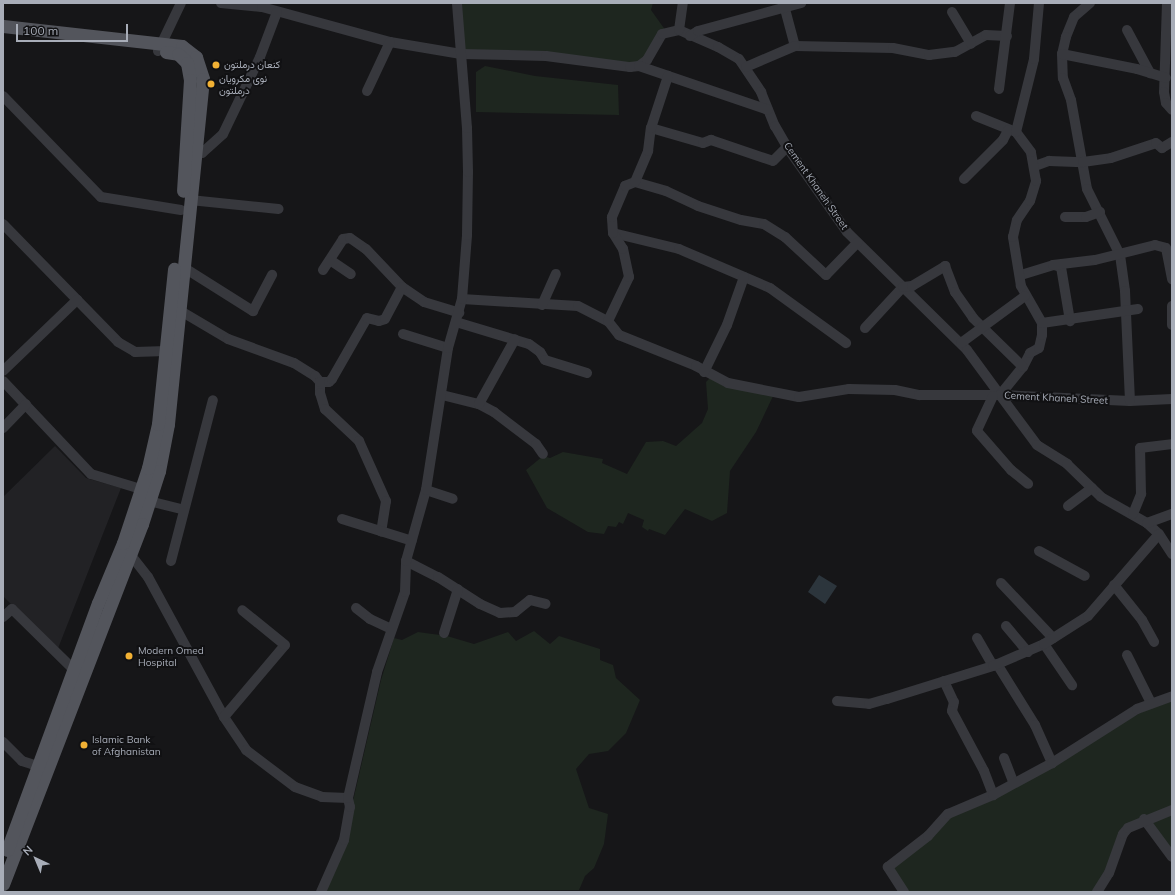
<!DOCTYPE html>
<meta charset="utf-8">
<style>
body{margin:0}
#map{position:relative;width:1175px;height:895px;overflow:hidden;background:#161618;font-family:Mulish,Vazirmatn,sans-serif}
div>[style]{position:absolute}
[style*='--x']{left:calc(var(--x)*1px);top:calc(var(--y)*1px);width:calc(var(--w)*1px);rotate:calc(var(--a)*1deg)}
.built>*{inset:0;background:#222225}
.green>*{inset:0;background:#1e261f}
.water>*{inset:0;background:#2c353c}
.minor>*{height:10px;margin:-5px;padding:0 5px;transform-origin:5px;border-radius:5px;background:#37383d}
.major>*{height:13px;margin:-6.5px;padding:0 6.5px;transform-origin:6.5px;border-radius:6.5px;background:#53555c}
.dots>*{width:11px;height:11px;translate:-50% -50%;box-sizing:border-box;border:2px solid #111113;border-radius:50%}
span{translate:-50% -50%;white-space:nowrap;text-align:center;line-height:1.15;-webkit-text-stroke:4px #111113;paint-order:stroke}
.poi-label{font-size:10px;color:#a8adb8}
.left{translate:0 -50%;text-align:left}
.street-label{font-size:10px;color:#a8adb8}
.frame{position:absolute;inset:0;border:4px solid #a8adb8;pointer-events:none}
.north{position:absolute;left:16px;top:839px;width:40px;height:40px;-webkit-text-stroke:3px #111113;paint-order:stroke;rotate:316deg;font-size:11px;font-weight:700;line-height:16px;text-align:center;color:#a8adb8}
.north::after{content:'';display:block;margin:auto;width:14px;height:18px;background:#a8adb8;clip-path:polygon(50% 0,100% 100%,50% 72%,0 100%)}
.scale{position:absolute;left:16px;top:24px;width:112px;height:18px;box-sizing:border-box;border:2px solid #a8adb8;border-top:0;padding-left:5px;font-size:12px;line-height:14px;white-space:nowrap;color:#a8adb8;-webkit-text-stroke:3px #111113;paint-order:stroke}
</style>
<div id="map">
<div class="built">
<div style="clip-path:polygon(55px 446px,86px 478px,121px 488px,57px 651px,3px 596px,3px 497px)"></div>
</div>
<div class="green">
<div style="clip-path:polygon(457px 3px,653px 3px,651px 10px,666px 31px,639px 66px,461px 54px)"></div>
<div style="clip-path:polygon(485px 66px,535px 76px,618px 85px,619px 115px,476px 112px,476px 72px)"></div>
<div style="clip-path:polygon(712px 376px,775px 392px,756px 432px,730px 471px,727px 513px,712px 521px,685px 509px,665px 535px,649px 529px,648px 531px,642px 527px,644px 520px,628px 513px,623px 524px,619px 522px,616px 527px,608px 526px,604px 534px,588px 532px,547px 508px,526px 470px,543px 456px,550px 458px,563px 452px,603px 459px,602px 463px,627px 474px,646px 442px,663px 441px,676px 446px,702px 423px,708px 409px,706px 382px)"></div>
<div style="clip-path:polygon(534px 631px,550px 644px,559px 636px,600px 649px,600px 660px,613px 665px,616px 678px,640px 700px,626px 733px,608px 751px,589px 754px,576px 769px,589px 808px,608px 814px,604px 844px,594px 868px,585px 876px,579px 890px,326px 892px,353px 801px,381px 680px,394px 638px,402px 640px,418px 632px,447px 636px,474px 644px,508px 632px,516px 641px)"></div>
<div style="clip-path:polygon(1172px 696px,1172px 857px,1144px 819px,1133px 825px,1097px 892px,904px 892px,888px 867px,942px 819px)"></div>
</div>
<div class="water">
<div style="clip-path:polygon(819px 575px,837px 586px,825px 604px,808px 592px)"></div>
</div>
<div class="minor">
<div style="--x:221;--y:3;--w:41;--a:5.6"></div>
<div style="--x:262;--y:7;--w:133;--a:15.3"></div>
<div style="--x:390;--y:42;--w:72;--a:9.6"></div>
<div style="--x:461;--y:54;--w:85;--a:1.3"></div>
<div style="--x:546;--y:56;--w:85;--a:7.5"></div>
<div style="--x:630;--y:67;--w:9;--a:-6"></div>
<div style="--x:639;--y:66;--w:10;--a:-37"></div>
<div style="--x:647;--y:60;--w:30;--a:-60"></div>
<div style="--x:662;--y:34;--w:17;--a:-13"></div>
<div style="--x:679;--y:30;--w:43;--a:23.6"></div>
<div style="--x:718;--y:47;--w:24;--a:30"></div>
<div style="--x:739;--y:59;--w:40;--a:56"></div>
<div style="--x:761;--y:92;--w:37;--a:68"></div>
<div style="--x:775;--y:126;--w:24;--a:60"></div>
<div style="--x:787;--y:147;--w:104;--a:54.8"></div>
<div style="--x:847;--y:232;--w:168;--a:44.5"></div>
<div style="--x:967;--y:350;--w:56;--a:53.7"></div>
<div style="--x:1000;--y:395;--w:130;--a:2.6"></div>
<div style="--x:1130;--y:401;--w:42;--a:-2.7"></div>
<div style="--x:1090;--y:3;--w:21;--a:139"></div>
<div style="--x:1074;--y:17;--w:22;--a:112"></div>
<div style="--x:1066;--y:37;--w:17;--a:103"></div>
<div style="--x:1062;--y:54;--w:24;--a:88"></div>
<div style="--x:1063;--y:78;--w:23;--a:70"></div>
<div style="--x:1071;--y:100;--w:90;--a:79.8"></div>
<div style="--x:1087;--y:189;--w:74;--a:63.4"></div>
<div style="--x:1120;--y:255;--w:36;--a:82"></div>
<div style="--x:1125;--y:291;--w:110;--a:87.4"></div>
<div style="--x:1167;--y:3;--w:89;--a:91.9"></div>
<div style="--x:1164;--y:92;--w:11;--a:80"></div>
<div style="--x:1166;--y:103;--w:9;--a:49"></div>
<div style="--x:785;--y:9;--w:38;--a:75"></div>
<div style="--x:795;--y:46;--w:98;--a:1.2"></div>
<div style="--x:893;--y:48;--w:37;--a:11"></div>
<div style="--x:929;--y:55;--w:26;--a:-7"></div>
<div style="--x:955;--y:52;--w:35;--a:-29"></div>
<div style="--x:986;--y:35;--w:21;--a:3"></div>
<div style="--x:952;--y:12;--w:37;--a:59"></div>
<div style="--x:679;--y:30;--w:27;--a:-82"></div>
<div style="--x:1127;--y:30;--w:49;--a:61.9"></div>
<div style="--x:690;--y:36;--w:9;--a:-32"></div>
<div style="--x:698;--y:31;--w:107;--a:-15.2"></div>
<div style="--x:158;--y:51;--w:53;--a:-64.4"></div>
<div style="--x:1062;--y:54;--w:76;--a:11.3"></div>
<div style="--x:1137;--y:69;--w:30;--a:17"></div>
<div style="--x:639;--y:66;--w:136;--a:18.8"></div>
<div style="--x:746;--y:67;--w:53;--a:-23.2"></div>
<div style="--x:999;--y:89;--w:87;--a:-82.7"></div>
<div style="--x:367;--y:91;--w:54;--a:-64.9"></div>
<div style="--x:3;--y:96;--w:141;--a:45.9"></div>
<div style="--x:101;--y:197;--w:81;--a:9.2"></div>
<div style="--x:976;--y:116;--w:40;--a:22"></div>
<div style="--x:651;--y:128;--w:54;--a:16.1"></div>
<div style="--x:703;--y:143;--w:9;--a:-21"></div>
<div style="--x:711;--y:140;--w:65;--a:18.7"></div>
<div style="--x:773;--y:161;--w:20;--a:-45"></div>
<div style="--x:198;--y:150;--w:5;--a:37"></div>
<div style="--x:202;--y:153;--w:28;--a:-42"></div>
<div style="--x:223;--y:134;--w:85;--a:-64.3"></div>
<div style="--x:260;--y:57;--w:48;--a:-69.3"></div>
<div style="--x:1035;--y:166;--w:15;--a:-20"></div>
<div style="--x:1049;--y:161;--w:34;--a:2"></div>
<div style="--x:1083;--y:162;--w:28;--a:-8"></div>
<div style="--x:1111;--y:158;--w:47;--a:-18.4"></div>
<div style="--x:1156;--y:143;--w:8;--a:40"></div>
<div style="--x:1162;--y:148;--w:12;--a:-31"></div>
<div style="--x:964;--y:179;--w:55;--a:-45"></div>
<div style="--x:1003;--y:140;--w:11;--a:-63"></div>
<div style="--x:635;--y:182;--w:32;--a:16"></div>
<div style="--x:666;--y:191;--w:35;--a:25"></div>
<div style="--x:698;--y:206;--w:45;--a:18"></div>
<div style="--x:741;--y:220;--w:23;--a:10"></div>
<div style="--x:764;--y:224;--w:25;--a:32"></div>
<div style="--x:785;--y:237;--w:56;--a:42.8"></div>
<div style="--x:826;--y:275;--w:45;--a:-45.9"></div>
<div style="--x:190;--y:200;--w:89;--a:5.8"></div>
<div style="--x:1065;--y:217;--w:21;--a:0"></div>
<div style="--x:1086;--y:217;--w:15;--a:-20"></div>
<div style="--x:3;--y:224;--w:165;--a:45.7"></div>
<div style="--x:118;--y:342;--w:20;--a:30"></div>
<div style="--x:135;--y:352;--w:31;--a:-2"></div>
<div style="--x:613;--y:233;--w:68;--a:13.6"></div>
<div style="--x:679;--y:249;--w:99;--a:23.2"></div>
<div style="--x:770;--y:288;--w:94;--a:35.9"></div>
<div style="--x:330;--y:260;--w:25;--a:34"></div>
<div style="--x:1054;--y:265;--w:7;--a:16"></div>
<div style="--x:1061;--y:267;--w:55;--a:80.5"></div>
<div style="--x:183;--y:267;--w:83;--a:32.2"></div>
<div style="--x:253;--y:311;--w:41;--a:-62.2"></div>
<div style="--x:323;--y:270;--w:37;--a:-57"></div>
<div style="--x:343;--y:239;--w:7;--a:-8"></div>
<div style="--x:350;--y:238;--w:19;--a:35"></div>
<div style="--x:366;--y:249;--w:52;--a:46.5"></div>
<div style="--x:402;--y:287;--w:27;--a:34"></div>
<div style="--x:424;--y:302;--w:37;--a:17"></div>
<div style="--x:1021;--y:275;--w:34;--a:-17"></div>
<div style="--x:1053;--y:265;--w:42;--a:-6.8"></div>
<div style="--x:1095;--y:260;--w:62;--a:-14"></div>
<div style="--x:1155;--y:245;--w:11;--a:15"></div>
<div style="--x:1166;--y:248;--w:32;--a:79"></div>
<div style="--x:462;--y:299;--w:116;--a:3.5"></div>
<div style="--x:578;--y:306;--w:34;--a:27"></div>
<div style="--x:608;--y:321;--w:18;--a:52"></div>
<div style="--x:619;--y:335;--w:83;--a:21.9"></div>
<div style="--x:696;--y:366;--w:36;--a:28"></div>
<div style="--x:728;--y:383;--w:72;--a:11.2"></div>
<div style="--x:799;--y:397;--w:51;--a:-9.1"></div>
<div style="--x:849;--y:389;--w:46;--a:1.2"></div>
<div style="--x:895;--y:390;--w:25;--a:12"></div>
<div style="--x:919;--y:395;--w:81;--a:0"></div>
<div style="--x:1000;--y:395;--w:36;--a:-51"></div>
<div style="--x:1023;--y:367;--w:16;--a:-63"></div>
<div style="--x:1030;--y:353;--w:10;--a:-29"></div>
<div style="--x:1039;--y:348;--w:13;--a:-77"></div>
<div style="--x:1042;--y:335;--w:12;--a:-90"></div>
<div style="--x:1042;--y:323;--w:43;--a:-119.6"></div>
<div style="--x:1021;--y:286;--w:50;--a:-99.3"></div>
<div style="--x:1013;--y:237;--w:17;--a:-77"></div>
<div style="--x:1017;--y:220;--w:23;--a:-56"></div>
<div style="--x:1030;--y:201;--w:21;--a:-73"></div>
<div style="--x:1036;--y:181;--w:29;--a:-100"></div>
<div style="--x:1031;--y:152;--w:25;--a:-127"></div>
<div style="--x:1016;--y:132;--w:75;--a:-76.1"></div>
<div style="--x:1034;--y:59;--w:56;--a:-84.9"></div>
<div style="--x:542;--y:305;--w:34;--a:-66"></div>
<div style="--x:1172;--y:306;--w:19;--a:90"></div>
<div style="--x:174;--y:310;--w:5;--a:0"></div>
<div style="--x:179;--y:310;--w:57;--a:30.6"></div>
<div style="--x:228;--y:339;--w:70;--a:20"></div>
<div style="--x:294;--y:363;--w:25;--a:32"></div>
<div style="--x:315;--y:376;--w:8;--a:50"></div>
<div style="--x:320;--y:382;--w:11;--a:90"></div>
<div style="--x:320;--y:393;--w:17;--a:73"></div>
<div style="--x:325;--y:409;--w:47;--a:43.3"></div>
<div style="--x:359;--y:441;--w:66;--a:65.8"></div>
<div style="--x:386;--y:501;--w:31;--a:99"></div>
<div style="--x:608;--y:321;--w:49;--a:-64.5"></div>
<div style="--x:629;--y:277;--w:29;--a:-102"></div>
<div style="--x:623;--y:249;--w:19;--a:-122"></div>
<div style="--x:613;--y:233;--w:16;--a:-94"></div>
<div style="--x:612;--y:217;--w:34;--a:-67"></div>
<div style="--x:625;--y:186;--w:11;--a:-22"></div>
<div style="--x:635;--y:182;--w:34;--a:-67"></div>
<div style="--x:648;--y:151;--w:23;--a:-83"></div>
<div style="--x:651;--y:128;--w:55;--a:-71.9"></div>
<div style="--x:456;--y:322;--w:76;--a:16.8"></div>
<div style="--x:529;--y:344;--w:14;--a:36"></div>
<div style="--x:540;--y:352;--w:9;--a:58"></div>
<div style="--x:545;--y:360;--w:44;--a:17.2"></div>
<div style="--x:1042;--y:323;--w:97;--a:-8.3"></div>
<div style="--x:865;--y:328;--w:56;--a:-47.2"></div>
<div style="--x:903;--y:287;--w:9;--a:-6"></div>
<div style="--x:912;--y:286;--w:39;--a:-31"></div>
<div style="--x:945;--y:266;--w:28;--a:69"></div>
<div style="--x:955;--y:292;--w:32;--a:55"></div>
<div style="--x:973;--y:318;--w:70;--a:44.4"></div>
<div style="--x:403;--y:334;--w:47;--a:17.3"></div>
<div style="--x:961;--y:343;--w:79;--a:-36.3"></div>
<div style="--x:3;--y:371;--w:103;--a:-43.8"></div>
<div style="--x:704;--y:372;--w:52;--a:-63.9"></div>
<div style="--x:727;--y:325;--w:51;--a:-70.5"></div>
<div style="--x:3;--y:381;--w:128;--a:46.6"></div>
<div style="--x:91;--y:474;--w:52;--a:16.7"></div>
<div style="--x:320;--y:382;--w:9;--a:0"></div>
<div style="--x:329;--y:382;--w:4;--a:-45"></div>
<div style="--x:332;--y:379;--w:70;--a:-60.2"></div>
<div style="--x:367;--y:318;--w:12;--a:14"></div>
<div style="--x:379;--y:321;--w:6;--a:-18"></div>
<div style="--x:385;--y:319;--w:36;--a:-62"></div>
<div style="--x:442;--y:395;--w:38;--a:14"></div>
<div style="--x:479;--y:404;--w:17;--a:28"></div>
<div style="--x:494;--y:412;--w:53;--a:37.3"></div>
<div style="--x:536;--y:444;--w:12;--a:55"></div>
<div style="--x:1000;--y:395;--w:62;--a:53.5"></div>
<div style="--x:1037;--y:445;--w:36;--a:32"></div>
<div style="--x:1067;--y:464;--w:47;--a:44.1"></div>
<div style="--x:1101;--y:497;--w:53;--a:29.5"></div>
<div style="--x:1147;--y:523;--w:16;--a:43"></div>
<div style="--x:1159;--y:534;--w:24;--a:57"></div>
<div style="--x:993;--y:396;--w:38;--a:115"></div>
<div style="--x:977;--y:431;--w:52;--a:48.9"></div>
<div style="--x:1011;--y:470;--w:22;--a:39"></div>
<div style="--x:479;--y:404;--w:74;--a:-61"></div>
<div style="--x:3;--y:428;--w:33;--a:-46"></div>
<div style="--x:426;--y:490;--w:28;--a:18"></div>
<div style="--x:150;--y:498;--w:5;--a:53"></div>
<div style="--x:153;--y:502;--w:32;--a:14"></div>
<div style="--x:1068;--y:506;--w:30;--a:-37"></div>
<div style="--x:1133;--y:514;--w:22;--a:-68"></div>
<div style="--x:1141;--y:494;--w:46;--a:-91.2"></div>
<div style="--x:1140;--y:448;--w:32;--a:-7"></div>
<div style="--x:342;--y:519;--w:73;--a:17.4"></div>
<div style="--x:1147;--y:523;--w:27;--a:-20"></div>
<div style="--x:1039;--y:551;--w:52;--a:28.5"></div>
<div style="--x:130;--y:554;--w:29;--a:52"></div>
<div style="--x:148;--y:577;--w:159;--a:61.5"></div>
<div style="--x:224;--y:717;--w:40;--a:56"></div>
<div style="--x:246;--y:750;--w:61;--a:37.1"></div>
<div style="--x:295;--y:787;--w:29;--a:20"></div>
<div style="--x:322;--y:797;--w:26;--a:2"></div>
<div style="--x:171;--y:561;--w:166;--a:-75.4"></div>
<div style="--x:406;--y:561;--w:36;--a:27"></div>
<div style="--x:438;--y:577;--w:50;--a:32.7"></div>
<div style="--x:480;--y:604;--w:22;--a:24"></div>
<div style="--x:500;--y:613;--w:15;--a:-4"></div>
<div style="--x:515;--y:612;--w:19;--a:-39"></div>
<div style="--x:530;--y:600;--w:16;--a:14"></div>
<div style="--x:1001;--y:583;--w:76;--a:46.6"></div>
<div style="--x:1114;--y:585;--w:45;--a:51.3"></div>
<div style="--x:1142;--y:620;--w:25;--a:61"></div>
<div style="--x:356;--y:608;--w:18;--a:38"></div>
<div style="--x:370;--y:619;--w:23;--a:25"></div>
<div style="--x:3;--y:617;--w:12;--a:-42"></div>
<div style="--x:12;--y:609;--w:88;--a:44.5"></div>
<div style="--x:1006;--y:626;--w:34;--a:50"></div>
<div style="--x:444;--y:633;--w:46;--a:-72.3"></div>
<div style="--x:977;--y:638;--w:32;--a:60"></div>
<div style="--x:1044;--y:644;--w:50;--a:55.7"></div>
<div style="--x:1127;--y:655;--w:54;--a:63.4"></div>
<div style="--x:997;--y:664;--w:72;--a:58.1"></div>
<div style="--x:1035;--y:725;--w:42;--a:65.9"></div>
<div style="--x:944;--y:681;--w:23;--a:65"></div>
<div style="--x:954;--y:702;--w:9;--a:103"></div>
<div style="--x:952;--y:711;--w:68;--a:61.9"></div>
<div style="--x:984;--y:771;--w:26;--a:69"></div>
<div style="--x:837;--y:701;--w:32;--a:5"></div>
<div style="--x:869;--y:704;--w:19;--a:-16"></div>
<div style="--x:887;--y:699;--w:111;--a:-17.3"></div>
<div style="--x:993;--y:666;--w:56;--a:-23.3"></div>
<div style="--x:1044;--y:644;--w:52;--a:-32.5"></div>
<div style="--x:1088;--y:616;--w:108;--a:-49.1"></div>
<div style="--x:224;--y:717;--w:94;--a:-49.7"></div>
<div style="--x:285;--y:645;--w:55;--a:-140.9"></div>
<div style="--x:3;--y:742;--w:27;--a:45"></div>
<div style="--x:22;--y:761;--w:23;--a:18"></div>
<div style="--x:1004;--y:758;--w:26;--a:69"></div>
<div style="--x:1144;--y:819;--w:47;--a:53.6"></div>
<div style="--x:321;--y:892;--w:57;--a:-66.1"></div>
<div style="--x:344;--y:840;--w:34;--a:-80"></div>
<div style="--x:350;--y:807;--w:9;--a:-103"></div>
<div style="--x:348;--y:798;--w:129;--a:-77"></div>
<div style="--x:377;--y:672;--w:85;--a:-70.7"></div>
<div style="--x:405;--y:592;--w:31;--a:-88"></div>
<div style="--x:406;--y:561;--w:74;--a:-74.3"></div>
<div style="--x:426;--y:490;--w:144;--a:-81.2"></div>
<div style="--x:448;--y:348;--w:51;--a:-74.1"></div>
<div style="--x:462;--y:299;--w:64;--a:-85.5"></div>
<div style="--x:467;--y:235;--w:63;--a:-89.1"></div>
<div style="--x:468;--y:172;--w:44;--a:-91.3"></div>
<div style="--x:467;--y:128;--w:125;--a:-94.6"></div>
<div style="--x:904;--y:892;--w:30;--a:-123"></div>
<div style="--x:888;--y:867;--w:51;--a:-37.8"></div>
<div style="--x:928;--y:836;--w:30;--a:-48"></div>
<div style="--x:948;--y:814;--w:49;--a:-22.9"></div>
<div style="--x:993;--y:795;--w:67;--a:-28.5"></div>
<div style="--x:1052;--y:763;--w:101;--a:-32.4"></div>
<div style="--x:1137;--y:709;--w:37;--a:-20"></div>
<div style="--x:1097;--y:892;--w:22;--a:-58"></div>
<div style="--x:1109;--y:873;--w:41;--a:-70.3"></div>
<div style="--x:1123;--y:834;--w:8;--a:-50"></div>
<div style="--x:1128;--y:828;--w:48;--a:-22.2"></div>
</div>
<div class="major">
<div style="--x:3;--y:26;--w:180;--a:6.4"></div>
<div style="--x:182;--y:46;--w:18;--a:38"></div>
<div style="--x:196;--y:57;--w:23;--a:72"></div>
<div style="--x:203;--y:79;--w:347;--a:95.8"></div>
<div style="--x:168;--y:424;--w:48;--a:100.8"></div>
<div style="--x:159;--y:471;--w:56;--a:107.8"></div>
<div style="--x:142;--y:524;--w:386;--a:111.1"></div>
<div style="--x:166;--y:52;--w:12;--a:9"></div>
<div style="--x:178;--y:54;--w:13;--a:45"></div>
<div style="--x:187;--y:63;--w:17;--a:80"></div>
<div style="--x:190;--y:80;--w:111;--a:93.6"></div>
<div style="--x:7;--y:850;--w:263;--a:-69.8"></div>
<div style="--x:98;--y:603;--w:65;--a:-67.4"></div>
<div style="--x:123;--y:543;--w:79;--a:-71.6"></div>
<div style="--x:148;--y:468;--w:45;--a:-77.2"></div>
<div style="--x:158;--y:424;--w:156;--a:-84.1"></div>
</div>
<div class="dots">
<div style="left:216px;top:65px;background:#f2b134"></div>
<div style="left:211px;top:84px;background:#f2b134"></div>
<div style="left:129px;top:656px;background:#f2b134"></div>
<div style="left:84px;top:745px;background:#f2b134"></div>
</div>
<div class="poi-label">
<span class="left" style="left:224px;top:65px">کنعان درملتون</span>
<span class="left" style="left:219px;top:84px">نوی مکرویان<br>درملتون</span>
<span class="left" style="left:138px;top:656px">Modern Omed<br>Hospital</span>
<span class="left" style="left:92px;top:745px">Islamic Bank<br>of Afghanistan</span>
</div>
<div class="street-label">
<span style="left:816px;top:186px;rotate:55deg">Cement Khaneh Street</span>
<span style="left:1056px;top:398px;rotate:3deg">Cement Khaneh Street</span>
</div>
<div class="frame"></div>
<div class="north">N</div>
<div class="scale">100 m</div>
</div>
